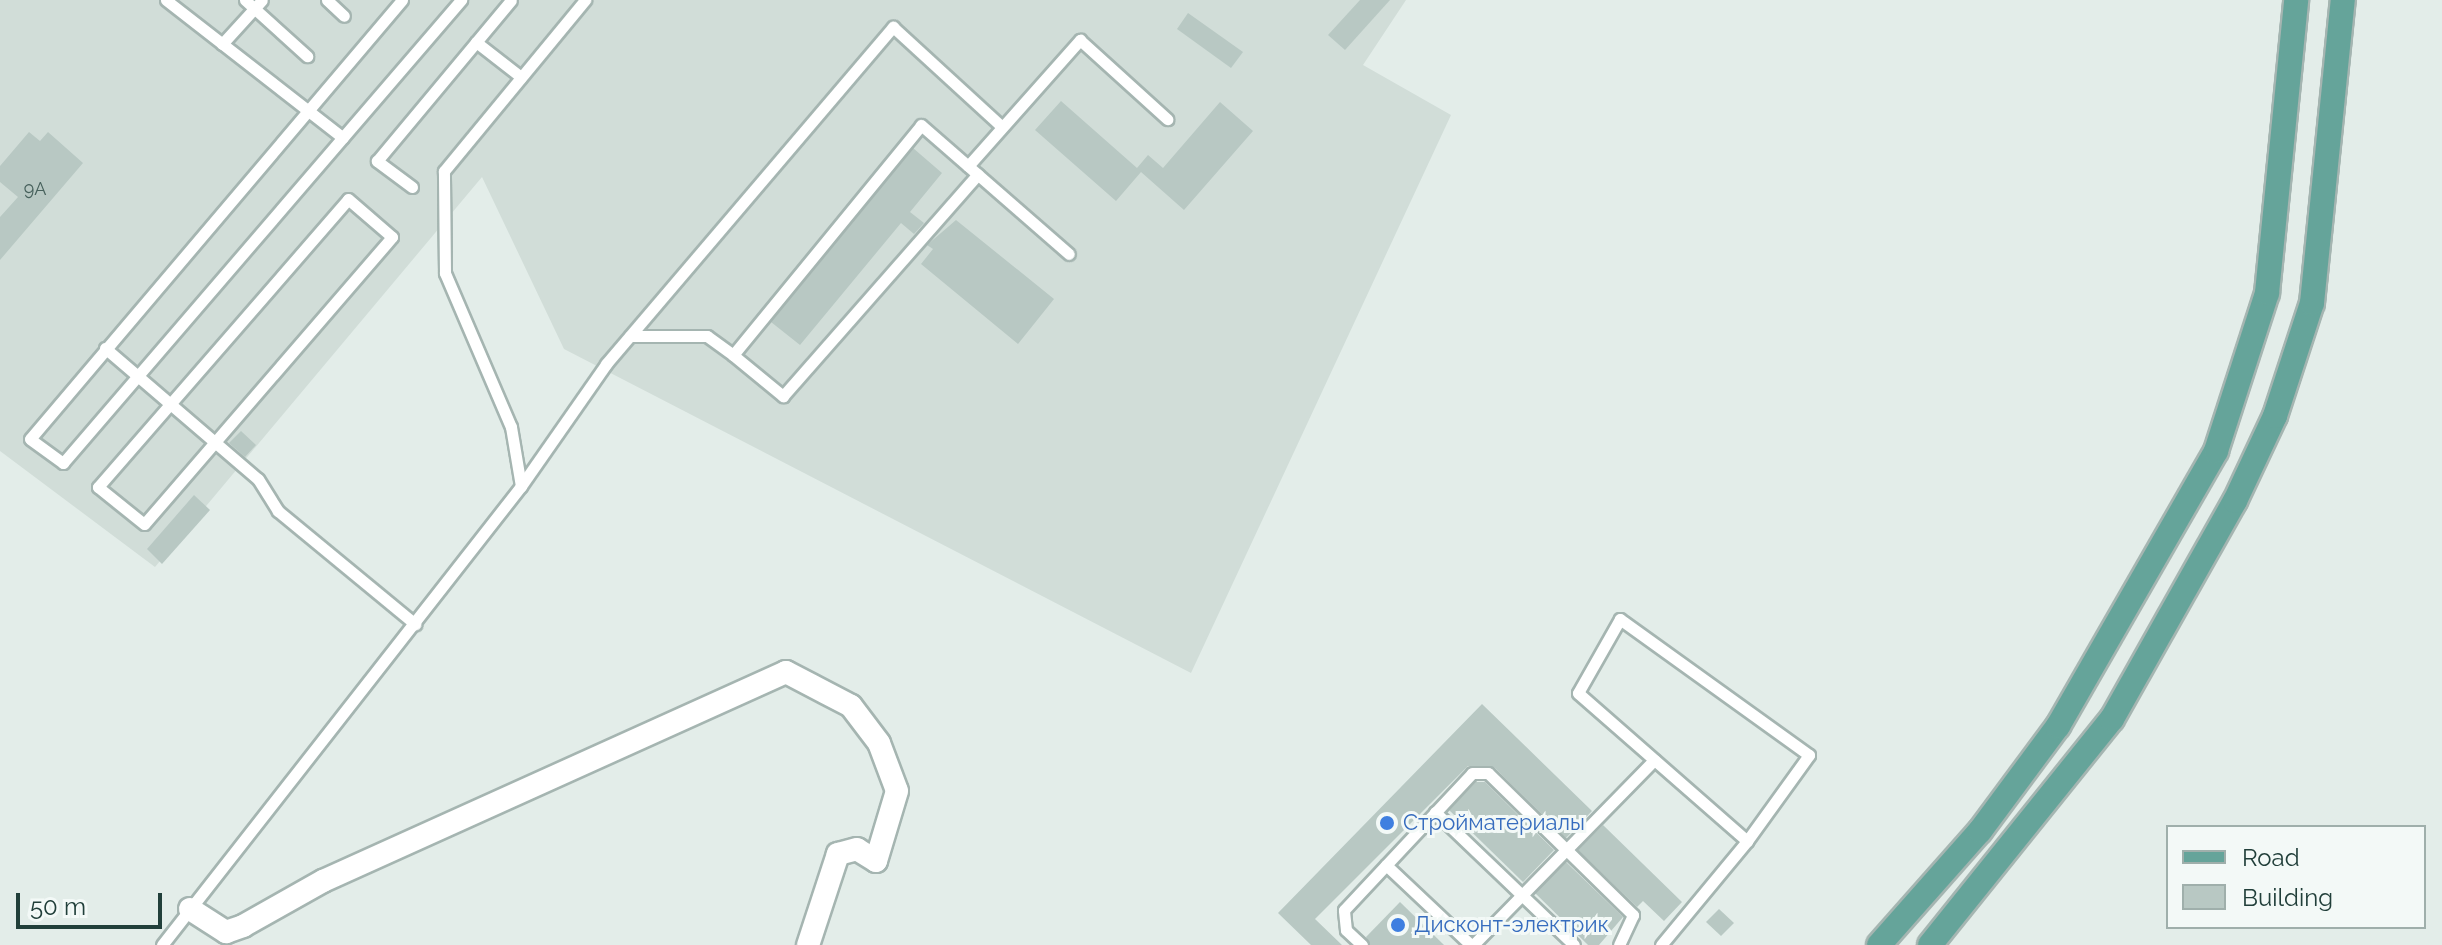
<!DOCTYPE html>
<meta charset="utf-8">
<style>
body{margin:0}
#map{position:relative;width:2442px;height:945px;overflow:hidden;background:#e3ede9;font-family:Raleway,sans-serif}
div>[style]{position:absolute}
[style*='--x']{left:calc(var(--x)*1px);top:calc(var(--y)*1px);width:calc(var(--w)*1px);rotate:calc(var(--a)*1deg)}
.built>*{inset:0;background:#d1ddd8}
.building>*{inset:0;background:#b8c8c3}
.roads{filter:drop-shadow(2px 0 #a5b5b1) drop-shadow(-2px 0 #a5b5b1) drop-shadow(0 2px #a5b5b1) drop-shadow(0 -2px #a5b5b1)}
.lane>*{height:11px;margin:-5.5px;padding:0 5.5px;transform-origin:5.5px;border-radius:5.5px;background:#fff}
.street>*{height:22px;margin:-11px;padding:0 11px;transform-origin:11px;border-radius:11px;background:#fff}
.primary>*{height:24px;margin:-12px;padding:0 12px;transform-origin:12px;border-radius:12px;background:#65a49a}
.dots>*{width:22px;height:22px;translate:-50% -50%;box-sizing:border-box;border:4px solid #f3f9f7;border-radius:50%}
span{translate:-50% -50%;white-space:nowrap;text-align:center;line-height:1.15;-webkit-text-stroke:6px #f3f9f7;paint-order:stroke}
.number-label{font-size:18px;color:#47615c}
.number-label span{-webkit-text-stroke-width:0}
.shop-label{font-size:22px;color:#366cbe}
.left{translate:0 -50%;text-align:left}
.legend{position:absolute;left:2166px;top:825px;width:260px;height:104px;box-sizing:border-box;background:#f3f9f7;border:2px solid #9fafab;margin:0;padding:10px 14px;list-style:none;font-size:24px;color:#213f3a}
.legend li{display:flex;align-items:center;gap:16px;height:40px}
.legend b{width:40px;border:2px solid #9fafab}
.scale{position:absolute;left:16px;top:893px;width:146px;height:36px;box-sizing:border-box;border:4px solid #213f3a;border-top:0;padding-left:10px;font-size:24px;line-height:28px;white-space:nowrap;color:#213f3a;-webkit-text-stroke:6px #f3f9f7;paint-order:stroke}
</style>
<div id="map">
<div class="built">
<div style="clip-path:polygon(0 0,1406px 0,1363px 65px,1451px 115px,1191px 673px,564px 349px,482px 177px,155px 567px,0 451px)"></div>
</div>
<div class="building">
<div style="clip-path:polygon(1360px 0,1390px 0,1345px 50px,1328px 35px)"></div>
<div style="clip-path:polygon(1188px 13px,1243px 52px,1231px 68px,1177px 29px)"></div>
<div style="clip-path:polygon(1061px 101px,1137px 168px,1148px 155px,1163px 168px,1220px 102px,1253px 131px,1184px 210px,1141px 172px,1116px 201px,1035px 130px)"></div>
<div style="clip-path:polygon(29px 132px,40px 141px,48px 132px,83px 163px,0 260px,0 217px,18px 197px,0 182px,0 166px)"></div>
<div style="clip-path:polygon(913px 148px,942px 173px,910px 212px,924px 223px,914px 234px,901px 223px,800px 345px,771px 322px)"></div>
<div style="clip-path:polygon(956px 220px,1054px 299px,1018px 344px,921px 264px,933px 249px,927px 245px)"></div>
<div style="clip-path:polygon(241px 431px,256px 445px,245px 457px,229px 443px)"></div>
<div style="clip-path:polygon(194px 495px,210px 510px,162px 564px,147px 549px)"></div>
<div style="clip-path:polygon(1482px 704px,1592px 811px,1566px 838px,1494px 767px,1468px 766px,1315px 919px,1342px 945px,1311px 945px,1278px 913px)"></div>
<div style="clip-path:polygon(1476px 782px,1485px 782px,1554px 850px,1523px 882px,1449px 810px)"></div>
<div style="clip-path:polygon(1603px 825px,1682px 902px,1664px 921px,1643px 901px,1637px 907px,1578px 850px)"></div>
<div style="clip-path:polygon(1566px 862px,1623px 917px,1599px 945px,1588px 945px,1535px 893px)"></div>
<div style="clip-path:polygon(1400px 902px,1444px 945px,1370px 945px,1366px 937px)"></div>
<div style="clip-path:polygon(1719px 909px,1734px 923px,1721px 936px,1706px 922px)"></div>
</div>
<div class="roads">
<div class="lane">
<div style="--x:166;--y:0;--w:224;--a:37.9"></div>
<div style="--x:245;--y:0;--w:84;--a:42.1"></div>
<div style="--x:327;--y:0;--w:23;--a:43"></div>
<div style="--x:402;--y:0;--w:575;--a:130.28"></div>
<div style="--x:30;--y:439;--w:41;--a:36"></div>
<div style="--x:63;--y:463;--w:611;--a:-49.32"></div>
<div style="--x:476;--y:42;--w:57;--a:37.9"></div>
<div style="--x:222;--y:44;--w:59;--a:-47.7"></div>
<div style="--x:968;--y:166;--w:169;--a:-48.4"></div>
<div style="--x:1080;--y:40;--w:118;--a:42.2"></div>
<div style="--x:412;--y:187;--w:44;--a:-143.4"></div>
<div style="--x:377;--y:161;--w:209;--a:-50.2"></div>
<div style="--x:348;--y:199;--w:58;--a:40.8"></div>
<div style="--x:392;--y:237;--w:379;--a:130.8"></div>
<div style="--x:144;--y:524;--w:59;--a:-141.2"></div>
<div style="--x:98;--y:487;--w:381;--a:-49"></div>
<div style="--x:630;--y:336;--w:77;--a:0"></div>
<div style="--x:707;--y:336;--w:32;--a:36"></div>
<div style="--x:733;--y:355;--w:297;--a:-50.7"></div>
<div style="--x:921;--y:125;--w:196;--a:41.1"></div>
<div style="--x:105;--y:348;--w:201;--a:40.6"></div>
<div style="--x:258;--y:479;--w:38;--a:58"></div>
<div style="--x:278;--y:511;--w:178;--a:39.5"></div>
<div style="--x:733;--y:355;--w:65;--a:39.4"></div>
<div style="--x:783;--y:396;--w:295;--a:-48.7"></div>
<div style="--x:521;--y:486;--w:60;--a:-99.6"></div>
<div style="--x:511;--y:427;--w:168;--a:-113.2"></div>
<div style="--x:445;--y:273;--w:102;--a:-90.6"></div>
<div style="--x:444;--y:171;--w:222;--a:-50.5"></div>
<div style="--x:1435;--y:812;--w:192;--a:43.7"></div>
<div style="--x:1386;--y:865;--w:117;--a:43.3"></div>
<div style="--x:162;--y:945;--w:583;--a:-51.97"></div>
<div style="--x:521;--y:486;--w:149;--a:-55.1"></div>
<div style="--x:606;--y:364;--w:443;--a:-49.6"></div>
<div style="--x:893;--y:27;--w:147;--a:42.5"></div>
<div style="--x:1362;--y:945;--w:22;--a:-137"></div>
<div style="--x:1346;--y:930;--w:20;--a:-96"></div>
<div style="--x:1344;--y:910;--w:187;--a:-46.9"></div>
<div style="--x:1472;--y:773;--w:16;--a:0"></div>
<div style="--x:1488;--y:773;--w:203;--a:44.4"></div>
<div style="--x:1633;--y:915;--w:33;--a:115"></div>
<div style="--x:1473;--y:945;--w:259;--a:-45.6"></div>
<div style="--x:1661;--y:945;--w:135;--a:-50.4"></div>
<div style="--x:1747;--y:841;--w:106;--a:-54.2"></div>
<div style="--x:1809;--y:755;--w:233;--a:-144.3"></div>
<div style="--x:1620;--y:619;--w:85;--a:119.6"></div>
<div style="--x:1578;--y:693;--w:225;--a:41.2"></div>
</div>
<div class="street">
<div style="--x:190;--y:909;--w:43;--a:32.6"></div>
<div style="--x:226;--y:932;--w:18;--a:-19"></div>
<div style="--x:243;--y:926;--w:92;--a:-29.4"></div>
<div style="--x:323;--y:881;--w:508;--a:-24.29"></div>
<div style="--x:786;--y:672;--w:73;--a:27.6"></div>
<div style="--x:851;--y:706;--w:46;--a:52.9"></div>
<div style="--x:879;--y:743;--w:51;--a:69.4"></div>
<div style="--x:897;--y:791;--w:73;--a:106.7"></div>
<div style="--x:876;--y:861;--w:22;--a:-148"></div>
<div style="--x:857;--y:849;--w:20;--a:165"></div>
<div style="--x:838;--y:854;--w:96;--a:108.2"></div>
</div>
<div class="primary">
<div style="--x:1879;--y:945;--w:152;--a:-48.5"></div>
<div style="--x:1980;--y:831;--w:131;--a:-53.4"></div>
<div style="--x:2058;--y:726;--w:317;--a:-60.1"></div>
<div style="--x:2216;--y:451;--w:166;--a:-72.1"></div>
<div style="--x:2267;--y:293;--w:294;--a:-84.3"></div>
<div style="--x:1930;--y:945;--w:290;--a:-51.2"></div>
<div style="--x:2112;--y:719;--w:250;--a:-60.6"></div>
<div style="--x:2235;--y:501;--w:94;--a:-64.8"></div>
<div style="--x:2275;--y:416;--w:119;--a:-71.9"></div>
<div style="--x:2312;--y:303;--w:305;--a:-84.2"></div>
</div>
</div>
<div class="dots">
<div style="left:1387px;top:823px;background:#3f7fe0"></div>
<div style="left:1398px;top:925px;background:#3f7fe0"></div>
</div>
<div class="number-label">
<span style="left:35px;top:189px">9А</span>
</div>
<div class="shop-label">
<span class="left" style="left:1403px;top:823px">Стройматериалы</span>
<span class="left" style="left:1414px;top:925px">Дисконт-электрик</span>
</div>
<ul class="legend">
<li><b style="height:10px;background:#65a49a"></b>Road</li>
<li><b style="height:22px;background:#b8c8c3"></b>Building</li>
</ul>
<div class="scale">50 m</div>
</div>
